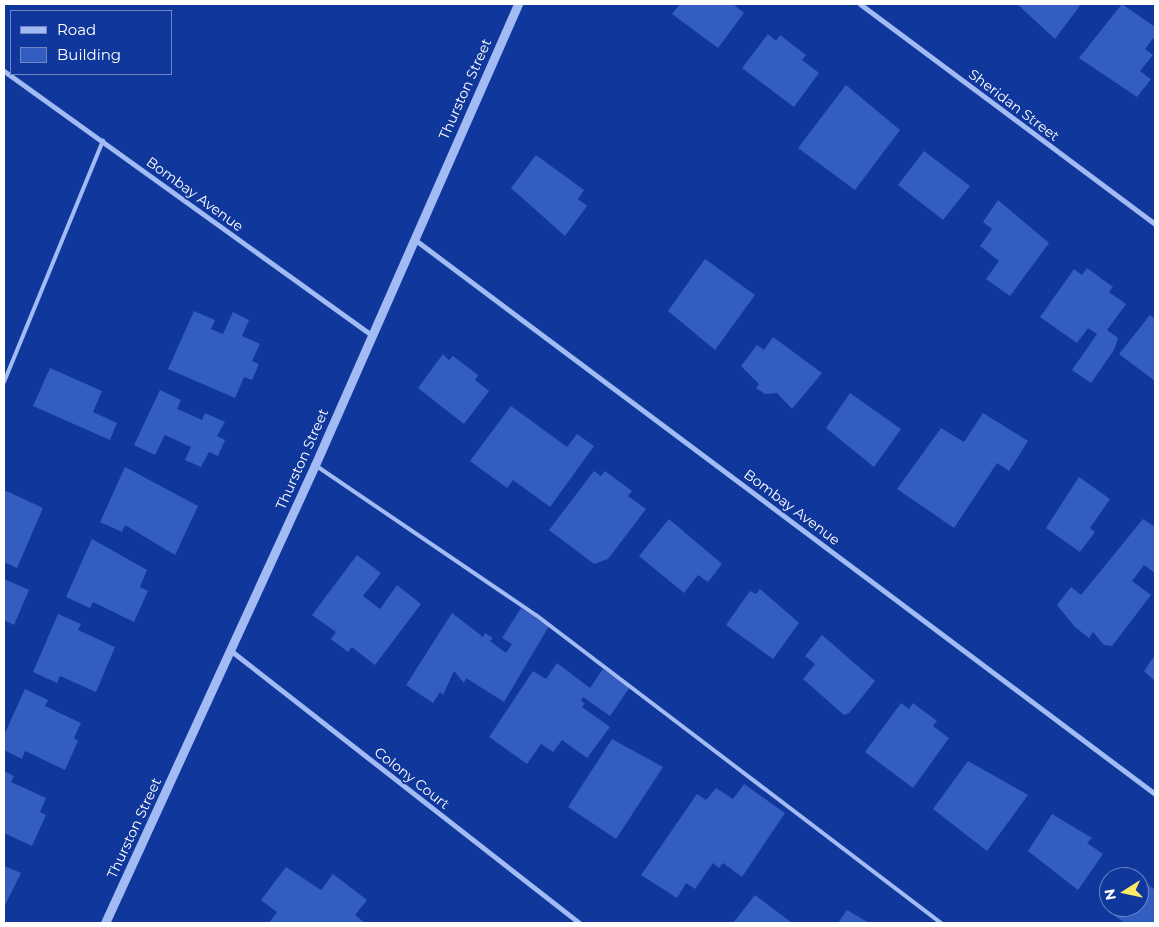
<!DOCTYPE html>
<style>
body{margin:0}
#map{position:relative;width:1159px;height:927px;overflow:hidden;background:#10379b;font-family:Montserrat,sans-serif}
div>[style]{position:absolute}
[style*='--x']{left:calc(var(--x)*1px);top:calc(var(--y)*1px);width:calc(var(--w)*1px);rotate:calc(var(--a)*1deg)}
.building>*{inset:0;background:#345dc1}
.service>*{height:4px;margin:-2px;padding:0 2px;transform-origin:2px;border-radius:2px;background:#a3bbf5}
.minor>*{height:5px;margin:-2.5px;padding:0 2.5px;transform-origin:2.5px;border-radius:2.5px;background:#a3bbf5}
.tertiary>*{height:9px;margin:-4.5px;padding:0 4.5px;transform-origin:4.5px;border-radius:4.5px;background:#a3bbf5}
span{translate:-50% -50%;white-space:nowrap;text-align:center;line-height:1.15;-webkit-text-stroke:4px #10379b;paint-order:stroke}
.street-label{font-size:14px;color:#fff}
.frame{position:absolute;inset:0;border:5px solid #fff;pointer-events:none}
.legend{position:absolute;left:10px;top:10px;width:162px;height:65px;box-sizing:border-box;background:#10379b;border:1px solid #7087c3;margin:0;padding:6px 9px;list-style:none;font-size:15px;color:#fff}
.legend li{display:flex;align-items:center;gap:10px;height:25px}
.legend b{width:25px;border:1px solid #7087c3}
.north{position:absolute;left:1099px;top:867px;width:50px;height:50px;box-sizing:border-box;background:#10379b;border:1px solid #7087c3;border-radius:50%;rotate:260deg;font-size:14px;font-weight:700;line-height:20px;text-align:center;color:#fff}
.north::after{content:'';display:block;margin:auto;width:18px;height:22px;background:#ffea66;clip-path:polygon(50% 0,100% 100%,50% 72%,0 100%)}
</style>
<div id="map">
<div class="building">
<div style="clip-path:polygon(680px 4px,733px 4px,744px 13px,718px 48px,672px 14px)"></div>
<div style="clip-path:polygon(1017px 4px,1081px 4px,1055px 39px)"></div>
<div style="clip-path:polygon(1122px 4px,1155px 27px,1155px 36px,1145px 49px,1153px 55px,1140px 71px,1151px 79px,1137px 97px,1079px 58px)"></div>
<div style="clip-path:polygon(768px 34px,776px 41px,780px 35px,806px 55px,802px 60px,819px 73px,794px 107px,742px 68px)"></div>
<div style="clip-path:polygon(846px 85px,900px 130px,855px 190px,798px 148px)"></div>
<div style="clip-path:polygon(924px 151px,970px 186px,943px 220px,898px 185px)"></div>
<div style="clip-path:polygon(536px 155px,584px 190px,578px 199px,587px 206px,565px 236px,511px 188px)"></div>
<div style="clip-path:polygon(998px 200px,1049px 243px,1010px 296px,986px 279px,999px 261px,980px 246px,992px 229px,983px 222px)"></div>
<div style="clip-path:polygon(705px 259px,755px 295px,715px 350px,668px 311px)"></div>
<div style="clip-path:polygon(1087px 268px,1113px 287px,1109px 292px,1126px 304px,1107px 330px,1118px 338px,1114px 350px,1091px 383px,1072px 370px,1097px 334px,1088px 328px,1077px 343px,1040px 317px,1074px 269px,1082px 275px)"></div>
<div style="clip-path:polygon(194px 311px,215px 320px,211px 329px,223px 334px,233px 312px,249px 320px,242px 336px,260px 344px,252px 361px,259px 364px,252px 380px,244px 377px,235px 398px,168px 369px)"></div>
<div style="clip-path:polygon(1150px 315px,1155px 319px,1155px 381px,1119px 354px)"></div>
<div style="clip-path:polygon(773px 337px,822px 373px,792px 409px,777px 393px,765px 394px,756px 388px,759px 384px,741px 366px,757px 345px,764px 350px)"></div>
<div style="clip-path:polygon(443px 354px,449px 360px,453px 356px,478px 375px,475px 380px,489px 391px,464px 424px,418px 388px)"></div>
<div style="clip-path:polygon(50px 368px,102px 391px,93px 412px,117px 423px,110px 440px,33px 406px)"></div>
<div style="clip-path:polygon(160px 390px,181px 400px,177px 409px,182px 411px,202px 420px,205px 413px,225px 422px,217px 436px,225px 440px,218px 456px,209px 452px,201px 467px,185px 460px,191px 447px,165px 435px,155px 455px,134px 445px)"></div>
<div style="clip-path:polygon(850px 393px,901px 429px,874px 467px,826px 428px)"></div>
<div style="clip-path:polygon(511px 406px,567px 447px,577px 434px,594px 446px,550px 507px,513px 480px,507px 488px,470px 461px)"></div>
<div style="clip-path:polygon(983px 413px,1028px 441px,1009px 471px,997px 463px,954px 528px,897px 489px,941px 428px,964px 442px)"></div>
<div style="clip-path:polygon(125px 467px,198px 506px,175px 555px,125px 525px,122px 532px,100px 522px)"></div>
<div style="clip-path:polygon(594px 471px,601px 476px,605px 471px,632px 491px,628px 496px,646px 509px,608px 559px,594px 564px,549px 530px)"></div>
<div style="clip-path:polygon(1079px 477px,1110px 499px,1090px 528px,1095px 532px,1080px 552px,1046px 528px)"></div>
<div style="clip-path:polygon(4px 490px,43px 508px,17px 568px,4px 562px)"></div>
<div style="clip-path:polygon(669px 519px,722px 564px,708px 582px,698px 575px,684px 593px,639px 556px)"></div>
<div style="clip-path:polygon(1143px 519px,1155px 527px,1155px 573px,1144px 565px,1132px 581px,1151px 595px,1112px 646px,1104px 645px,1093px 632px,1089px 638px,1075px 627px,1057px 605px,1071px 587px,1081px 595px)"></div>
<div style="clip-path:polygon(92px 539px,147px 570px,140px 587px,148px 591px,134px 622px,93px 602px,90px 608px,66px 597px)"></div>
<div style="clip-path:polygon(357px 555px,381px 573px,363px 596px,380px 609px,397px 585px,421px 604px,375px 665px,352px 647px,348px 652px,331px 639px,336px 632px,312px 615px)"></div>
<div style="clip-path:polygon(4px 579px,29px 590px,14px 625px,4px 620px)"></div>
<div style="clip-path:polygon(760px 589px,799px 623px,773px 659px,726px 625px,750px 591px,756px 594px)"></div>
<div style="clip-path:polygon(521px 608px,549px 626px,504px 702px,466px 678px,464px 683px,454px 671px,443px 695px,440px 692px,433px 703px,406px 685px,452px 613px,483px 637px,485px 633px,493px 638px,490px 641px,506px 653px,512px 644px,502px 638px)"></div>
<div style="clip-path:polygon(58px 614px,81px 624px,78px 630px,115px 647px,96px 692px,60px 676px,57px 683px,33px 672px)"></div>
<div style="clip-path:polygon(822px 635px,875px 681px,849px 713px,844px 715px,803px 679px,815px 664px,805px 656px)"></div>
<div style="clip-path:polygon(1155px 655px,1155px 681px,1144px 671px)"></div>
<div style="clip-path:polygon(557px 663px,590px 688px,603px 669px,630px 687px,610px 716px,583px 697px,581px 701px,585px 703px,582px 707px,610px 727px,587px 758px,562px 740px,553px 752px,541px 744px,527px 764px,489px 737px,533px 671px,546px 679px)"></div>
<div style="clip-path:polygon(25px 689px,48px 700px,45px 706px,81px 723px,74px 738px,78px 741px,65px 770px,25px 751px,22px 759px,4px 750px,4px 735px)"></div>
<div style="clip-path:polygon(901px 703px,909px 709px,913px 703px,937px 721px,933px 726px,949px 738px,913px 788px,865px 752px)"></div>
<div style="clip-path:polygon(612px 739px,663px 767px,616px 839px,568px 807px)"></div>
<div style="clip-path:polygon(968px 761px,1028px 795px,987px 851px,933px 809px)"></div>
<div style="clip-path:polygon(4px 771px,14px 776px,11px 782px,46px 798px,40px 812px,46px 815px,32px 846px,4px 833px)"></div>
<div style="clip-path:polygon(744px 784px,785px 813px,742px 877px,723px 863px,719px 868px,713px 863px,695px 889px,686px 883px,677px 898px,641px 875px,697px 794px,706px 800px,716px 788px,733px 799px)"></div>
<div style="clip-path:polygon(1052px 814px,1092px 838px,1087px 843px,1103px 854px,1078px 890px,1028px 851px)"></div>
<div style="clip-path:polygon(4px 866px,21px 873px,5px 905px,4px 905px)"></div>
<div style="clip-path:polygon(286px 867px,321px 890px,333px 874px,367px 900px,355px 915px,365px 923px,269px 923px,277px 912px,261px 900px)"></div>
<div style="clip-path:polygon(1130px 870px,1139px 877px,1126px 877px)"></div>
<div style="clip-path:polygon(1139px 877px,1155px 890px,1155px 923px,1125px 923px,1109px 912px,1113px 907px,1139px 907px)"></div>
<div style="clip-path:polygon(755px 895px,792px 923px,733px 923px)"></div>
<div style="clip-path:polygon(847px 910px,869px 923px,838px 923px)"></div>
</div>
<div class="service">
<div style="--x:4;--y:382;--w:261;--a:-67.7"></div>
<div style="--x:315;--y:465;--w:267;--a:34.2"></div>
<div style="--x:536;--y:615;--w:509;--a:37.25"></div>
</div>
<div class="minor">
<div style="--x:860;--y:4;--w:368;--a:36.7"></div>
<div style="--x:4;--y:71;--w:453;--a:35.7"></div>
<div style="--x:414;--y:239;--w:926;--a:36.83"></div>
<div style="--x:230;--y:650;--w:444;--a:38"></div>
</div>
<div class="tertiary">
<div style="--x:105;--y:923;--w:504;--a:-65.37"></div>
<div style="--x:315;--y:465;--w:504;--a:-66.23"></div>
</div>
<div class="street-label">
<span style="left:465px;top:89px;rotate:-66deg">Thurston Street</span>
<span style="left:1014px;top:105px;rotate:37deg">Sheridan Street</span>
<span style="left:195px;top:194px;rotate:36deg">Bombay Avenue</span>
<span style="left:302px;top:459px;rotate:-66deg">Thurston Street</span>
<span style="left:792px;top:507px;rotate:37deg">Bombay Avenue</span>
<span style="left:412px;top:778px;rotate:38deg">Colony Court</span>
<span style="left:134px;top:828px;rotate:-65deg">Thurston Street</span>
</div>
<div class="frame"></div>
<ul class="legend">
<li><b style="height:6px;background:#a3bbf5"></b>Road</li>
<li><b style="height:14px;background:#345dc1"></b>Building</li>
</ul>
<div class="north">N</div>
</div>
